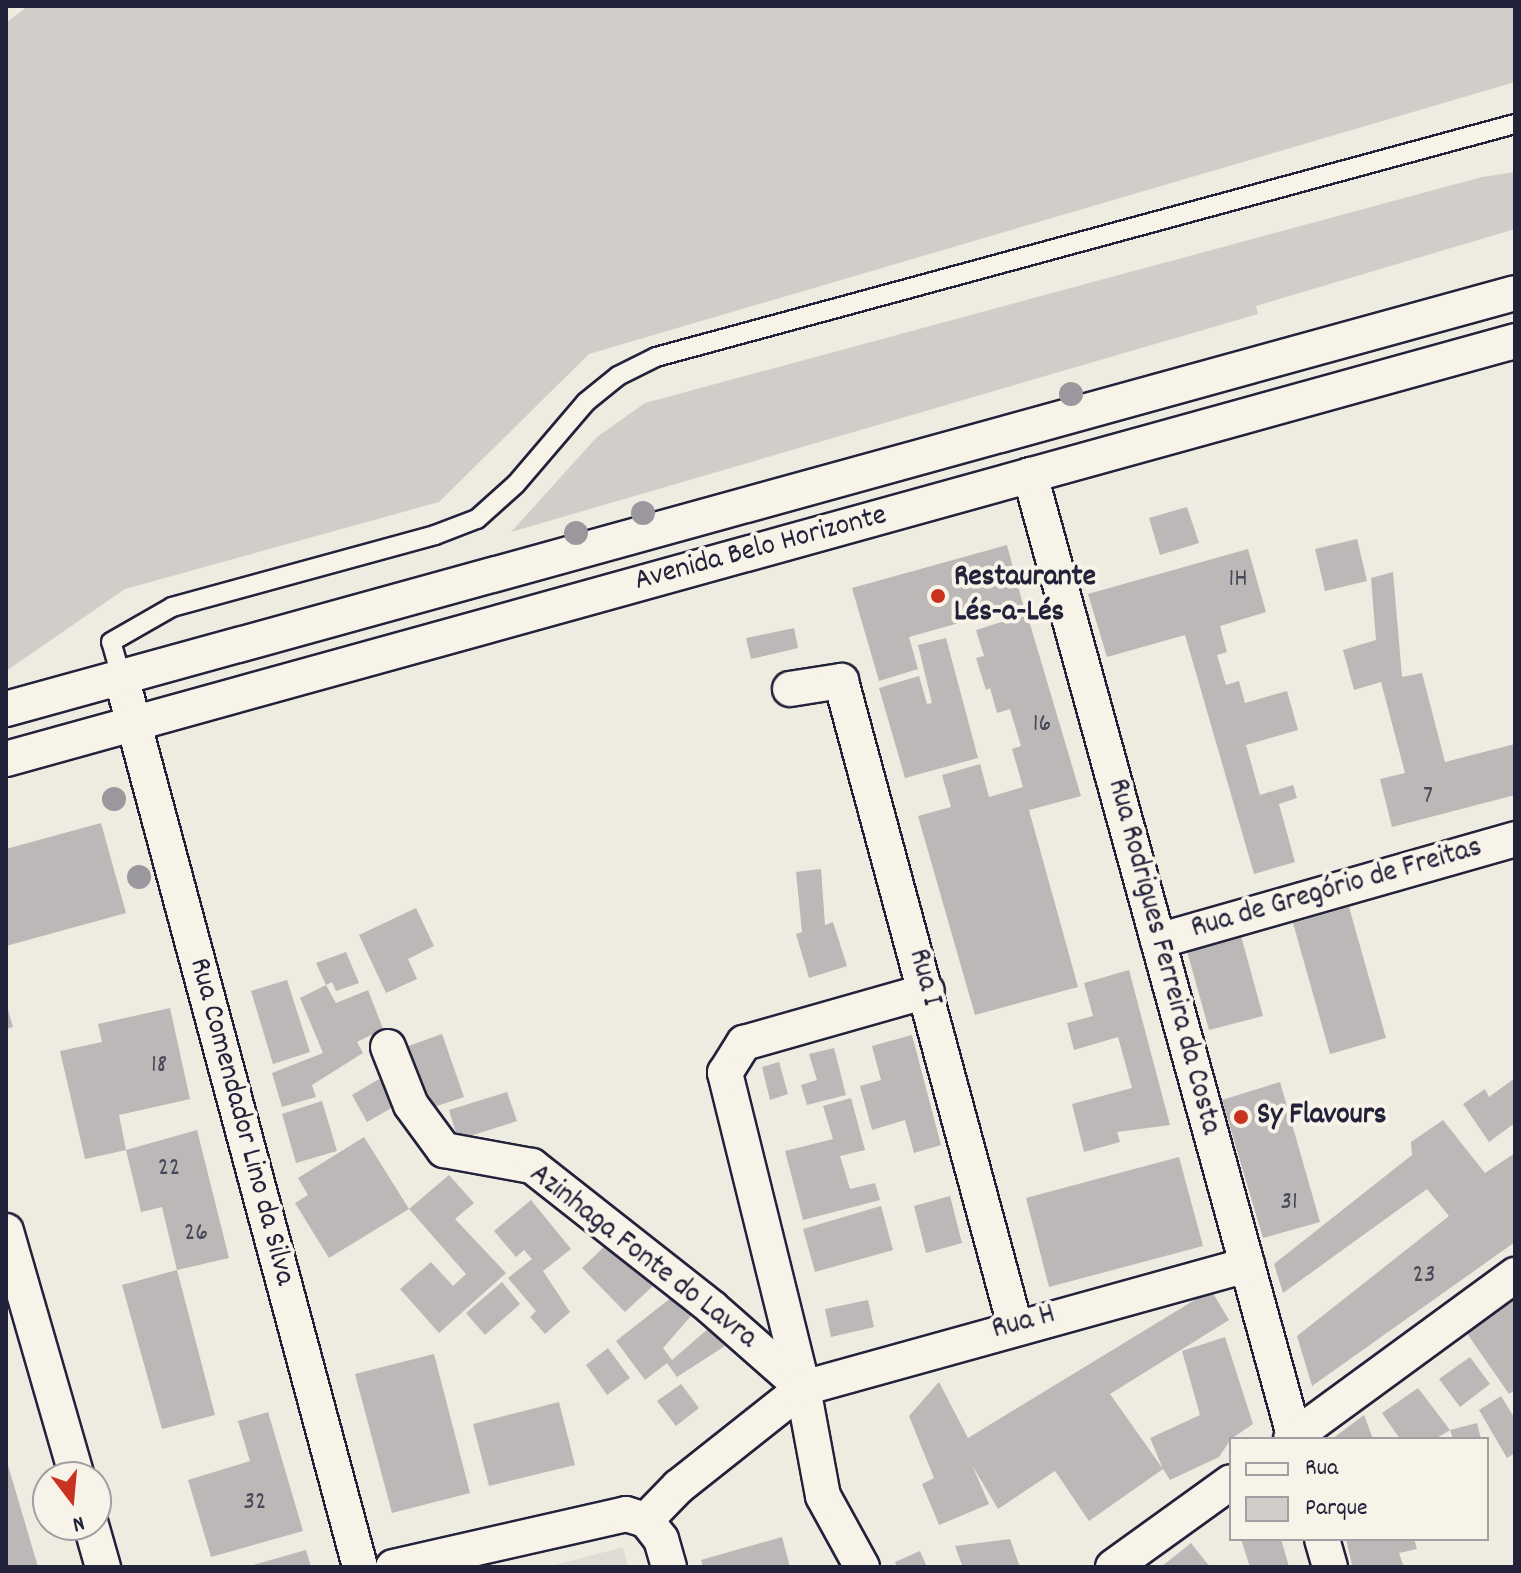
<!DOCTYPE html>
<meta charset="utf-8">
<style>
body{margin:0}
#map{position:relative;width:1521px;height:1573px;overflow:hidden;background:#eeebe1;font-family:Dekko,sans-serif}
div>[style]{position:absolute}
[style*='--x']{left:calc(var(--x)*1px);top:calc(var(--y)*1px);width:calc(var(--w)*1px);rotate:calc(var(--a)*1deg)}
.built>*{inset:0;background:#dfdcd4}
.green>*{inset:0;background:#d1cdc9}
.building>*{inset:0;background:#bbb8b7}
.roads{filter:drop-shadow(2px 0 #22223b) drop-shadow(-2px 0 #22223b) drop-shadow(0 2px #22223b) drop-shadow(0 -2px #22223b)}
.service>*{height:18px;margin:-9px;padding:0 9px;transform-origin:9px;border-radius:9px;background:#f7f3e8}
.minor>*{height:34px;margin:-17px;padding:0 17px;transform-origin:17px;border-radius:17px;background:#f7f3e8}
.trees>*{width:24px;height:24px;margin:-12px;border-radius:50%;background:#9b989d}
.dots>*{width:22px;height:22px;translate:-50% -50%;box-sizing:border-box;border:4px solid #f7f3e8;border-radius:50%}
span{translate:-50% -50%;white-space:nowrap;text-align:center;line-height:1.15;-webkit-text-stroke:8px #f7f3e8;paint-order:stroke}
.number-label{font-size:26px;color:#48485a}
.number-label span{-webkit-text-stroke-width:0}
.street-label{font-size:30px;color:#22223b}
.poi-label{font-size:30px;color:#22223b;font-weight:700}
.left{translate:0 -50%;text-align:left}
.frame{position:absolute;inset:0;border:8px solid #22223b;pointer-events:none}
.legend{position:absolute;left:1229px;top:1437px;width:260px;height:104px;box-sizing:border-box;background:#f7f3e8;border:2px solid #a29fa3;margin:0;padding:10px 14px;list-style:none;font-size:24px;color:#22223b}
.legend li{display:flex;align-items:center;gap:16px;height:40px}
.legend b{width:40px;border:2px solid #a29fa3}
.north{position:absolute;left:32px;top:1461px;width:80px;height:80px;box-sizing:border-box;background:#f7f3e8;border:2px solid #a29fa3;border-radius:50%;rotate:164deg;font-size:22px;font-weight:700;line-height:32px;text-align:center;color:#22223b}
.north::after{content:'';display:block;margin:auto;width:28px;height:36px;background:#c8321e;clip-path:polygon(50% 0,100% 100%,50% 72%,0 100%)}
</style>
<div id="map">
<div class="built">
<div style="clip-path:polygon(623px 1547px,628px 1567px,548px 1567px)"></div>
</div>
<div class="green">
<div style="clip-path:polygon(28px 6px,1515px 6px,1515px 82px,589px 354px,439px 502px,125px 589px,6px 671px,6px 23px)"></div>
<div style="clip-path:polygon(1515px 172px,1515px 229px,1256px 306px,1258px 314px,511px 532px,597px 437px,645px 403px,1482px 177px)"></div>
</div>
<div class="building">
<div style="clip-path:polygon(1187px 507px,1199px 543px,1160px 555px,1149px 518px)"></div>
<div style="clip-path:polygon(1357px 539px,1367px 581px,1325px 591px,1315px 549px)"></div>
<div style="clip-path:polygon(1007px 545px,1023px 605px,909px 637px,918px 669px,879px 681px,852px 588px)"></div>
<div style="clip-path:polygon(1248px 549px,1266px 612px,1220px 626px,1227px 652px,1217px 655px,1226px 685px,1239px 681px,1245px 703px,1287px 691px,1298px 730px,1246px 745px,1260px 795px,1293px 785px,1297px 798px,1279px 804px,1295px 862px,1254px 874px,1185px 635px,1107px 657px,1088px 594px)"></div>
<div style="clip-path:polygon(1393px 572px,1402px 677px,1422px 673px,1445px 762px,1515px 744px,1515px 795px,1392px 827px,1380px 779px,1405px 773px,1381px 682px,1354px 690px,1343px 650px,1376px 640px,1371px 578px)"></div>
<div style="clip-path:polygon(1027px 614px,1081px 796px,1029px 810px,1078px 987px,975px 1015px,918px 816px,951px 807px,942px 775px,980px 764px,989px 797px,1023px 787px,1012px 749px,1021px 746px,1010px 709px,997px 713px,990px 688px,986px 690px,976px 658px,984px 656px,976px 630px)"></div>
<div style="clip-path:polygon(794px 628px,798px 648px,751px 659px,746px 638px)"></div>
<div style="clip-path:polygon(946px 638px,978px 758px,905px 778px,879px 688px,919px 676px,927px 704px,932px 703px,918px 645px)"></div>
<div style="clip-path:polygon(101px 823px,126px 913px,6px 946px,6px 849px)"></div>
<div style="clip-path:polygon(821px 869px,825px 925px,833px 922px,847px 966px,809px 978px,796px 934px,802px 932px,796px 872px)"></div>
<div style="clip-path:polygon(1349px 907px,1386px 1038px,1330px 1054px,1293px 923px)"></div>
<div style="clip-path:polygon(416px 908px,434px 946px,408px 959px,417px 979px,386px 993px,359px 935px)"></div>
<div style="clip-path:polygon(1241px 936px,1263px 1016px,1209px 1030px,1187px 951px)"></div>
<div style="clip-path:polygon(346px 952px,359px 983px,336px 991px,332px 982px,326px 985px,316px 963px)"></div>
<div style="clip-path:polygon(1129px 970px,1170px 1125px,1117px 1132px,1120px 1142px,1084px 1152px,1072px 1104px,1132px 1088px,1118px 1037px,1074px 1050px,1067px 1023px,1093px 1016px,1084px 983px)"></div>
<div style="clip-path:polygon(287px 980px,310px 1052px,273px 1064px,251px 991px)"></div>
<div style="clip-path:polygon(326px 985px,336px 1003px,368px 990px,383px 1029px,357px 1042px,363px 1053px,312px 1085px,316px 1097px,282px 1107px,272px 1073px,323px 1053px,300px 998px)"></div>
<div style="clip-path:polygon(6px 1003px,13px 1027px,6px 1029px)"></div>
<div style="clip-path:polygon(170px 1008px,190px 1099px,119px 1115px,126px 1150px,85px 1159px,60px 1051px,102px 1042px,98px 1024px)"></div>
<div style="clip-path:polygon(442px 1034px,464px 1097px,425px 1110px,403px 1048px)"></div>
<div style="clip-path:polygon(912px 1035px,941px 1145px,914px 1153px,905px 1120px,872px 1130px,860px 1086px,881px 1080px,872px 1046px)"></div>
<div style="clip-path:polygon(834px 1048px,846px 1095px,807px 1105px,801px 1085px,817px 1080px,809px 1054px)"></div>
<div style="clip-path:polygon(779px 1062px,788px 1094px,770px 1100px,762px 1067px)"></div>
<div style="clip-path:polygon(1515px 1078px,1515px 1123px,1489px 1142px,1463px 1104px,1485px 1089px,1489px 1097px)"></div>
<div style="clip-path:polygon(379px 1079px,395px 1106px,367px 1122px,352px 1095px)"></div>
<div style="clip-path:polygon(1280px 1082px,1320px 1222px,1263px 1238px,1222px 1100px)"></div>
<div style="clip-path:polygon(507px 1092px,517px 1121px,458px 1140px,449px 1110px)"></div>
<div style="clip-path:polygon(851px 1098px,865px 1150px,840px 1156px,850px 1189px,875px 1183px,880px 1200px,803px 1220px,785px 1151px,833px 1139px,823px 1106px)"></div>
<div style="clip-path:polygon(322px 1101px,337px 1151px,296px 1163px,282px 1114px)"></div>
<div style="clip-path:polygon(1443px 1120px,1485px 1173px,1515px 1153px,1515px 1242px,1312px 1386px,1297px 1336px,1449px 1216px,1427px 1189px,1283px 1293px,1274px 1264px,1412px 1155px,1411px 1142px)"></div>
<div style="clip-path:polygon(197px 1130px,229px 1258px,177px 1270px,162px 1207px,141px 1212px,126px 1150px)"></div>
<div style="clip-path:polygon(364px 1137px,409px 1209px,329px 1258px,295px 1203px,308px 1195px,298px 1178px)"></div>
<div style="clip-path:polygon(1179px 1157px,1203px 1246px,1049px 1287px,1026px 1198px)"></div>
<div style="clip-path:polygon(449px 1175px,474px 1203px,455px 1219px,506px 1273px,439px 1333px,400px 1289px,431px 1262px,453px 1286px,466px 1274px,409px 1209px)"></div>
<div style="clip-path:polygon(950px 1196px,962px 1243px,926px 1253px,914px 1206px)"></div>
<div style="clip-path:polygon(531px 1200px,571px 1249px,543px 1271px,570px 1312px,545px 1334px,530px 1317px,536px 1311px,508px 1278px,532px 1259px,524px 1250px,516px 1257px,494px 1231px)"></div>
<div style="clip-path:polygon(881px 1206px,893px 1250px,815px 1272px,803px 1229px)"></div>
<div style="clip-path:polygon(610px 1241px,653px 1286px,625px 1312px,582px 1268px)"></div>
<div style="clip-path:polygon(177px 1270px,215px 1415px,162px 1429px,122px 1285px)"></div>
<div style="clip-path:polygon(502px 1282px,520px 1304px,485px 1335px,466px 1313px)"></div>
<div style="clip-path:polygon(1211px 1290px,1229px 1320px,1110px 1394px,1163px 1469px,1150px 1438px,1200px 1415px,1182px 1351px,1225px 1337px,1253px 1424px,1231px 1439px,1219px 1457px,1170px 1480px,1163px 1469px,1089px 1521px,1055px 1471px,998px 1509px,972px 1465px,989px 1504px,939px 1525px,922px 1484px,934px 1478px,909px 1416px,939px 1382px,968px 1438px)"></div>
<div style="clip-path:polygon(672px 1297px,692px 1315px,663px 1348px,672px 1360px,709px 1328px,725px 1346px,677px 1377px,667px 1363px,645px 1380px,616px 1341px)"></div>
<div style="clip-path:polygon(1515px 1298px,1515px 1390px,1509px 1394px,1466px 1332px)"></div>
<div style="clip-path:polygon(868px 1300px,874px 1327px,831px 1337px,825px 1309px)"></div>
<div style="clip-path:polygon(608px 1348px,630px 1378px,607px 1395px,586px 1365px)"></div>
<div style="clip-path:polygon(434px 1354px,470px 1493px,392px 1513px,355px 1374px)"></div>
<div style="clip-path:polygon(1470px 1357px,1490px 1384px,1460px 1407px,1439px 1379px)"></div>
<div style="clip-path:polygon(681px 1384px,699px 1408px,676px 1426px,657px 1401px)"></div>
<div style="clip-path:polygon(1418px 1388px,1450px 1430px,1435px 1439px,1400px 1439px,1382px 1413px)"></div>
<div style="clip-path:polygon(1501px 1396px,1515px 1419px,1515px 1453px,1507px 1458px,1479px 1410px)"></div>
<div style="clip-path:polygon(559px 1402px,575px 1465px,489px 1486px,473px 1424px)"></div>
<div style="clip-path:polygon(268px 1412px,303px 1531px,211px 1557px,188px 1480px,250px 1461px,238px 1421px)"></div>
<div style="clip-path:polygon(1364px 1415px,1373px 1439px,1332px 1439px)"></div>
<div style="clip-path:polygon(1477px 1423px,1481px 1439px,1453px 1439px,1450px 1430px)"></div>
<div style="clip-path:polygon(6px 1462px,7px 1462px,38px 1567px,6px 1567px)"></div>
<div style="clip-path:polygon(782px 1537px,790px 1567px,703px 1567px,701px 1560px)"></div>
<div style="clip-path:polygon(1010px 1539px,1020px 1567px,957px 1567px,962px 1565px,955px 1546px)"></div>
<div style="clip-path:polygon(1241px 1539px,1281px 1539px,1289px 1567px,1250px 1567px)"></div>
<div style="clip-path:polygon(1346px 1539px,1414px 1539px,1417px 1549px,1399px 1553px,1404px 1567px,1360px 1567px,1352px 1565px)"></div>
<div style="clip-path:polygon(1191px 1543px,1210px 1567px,1161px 1567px)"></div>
<div style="clip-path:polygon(306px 1550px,311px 1567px,250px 1567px,250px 1566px)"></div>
<div style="clip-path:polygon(920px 1551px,927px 1567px,897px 1567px,895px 1562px)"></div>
</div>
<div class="roads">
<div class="service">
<div style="--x:121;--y:676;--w:35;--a:-106"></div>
<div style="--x:111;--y:642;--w:70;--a:-29.8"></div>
<div style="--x:172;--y:607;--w:273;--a:-15.3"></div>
<div style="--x:435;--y:535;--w:45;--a:-20.9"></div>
<div style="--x:477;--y:519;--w:52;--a:-41.9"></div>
<div style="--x:516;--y:484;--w:108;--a:-49.5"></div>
<div style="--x:586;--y:402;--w:41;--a:-39.1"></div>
<div style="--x:618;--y:376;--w:42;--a:-26.6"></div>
<div style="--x:656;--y:357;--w:890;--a:-15.18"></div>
</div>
<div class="minor">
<div style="--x:1030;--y:475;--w:1000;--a:74.63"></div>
<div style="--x:121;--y:676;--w:922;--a:74.98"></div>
<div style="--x:790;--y:689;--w:52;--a:-8.9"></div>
<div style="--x:841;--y:681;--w:668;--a:74.9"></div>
<div style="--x:6;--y:709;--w:1565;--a:-15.41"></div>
<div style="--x:6;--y:759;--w:1566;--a:-15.48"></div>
<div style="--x:1158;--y:941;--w:371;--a:-15.9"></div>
<div style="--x:388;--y:1047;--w:62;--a:68.4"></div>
<div style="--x:411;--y:1105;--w:56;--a:53.7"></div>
<div style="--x:444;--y:1150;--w:89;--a:10.3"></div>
<div style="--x:532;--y:1166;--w:228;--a:38.2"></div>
<div style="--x:711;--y:1307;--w:123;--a:41.4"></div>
<div style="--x:6;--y:1231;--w:256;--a:73.9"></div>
<div style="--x:803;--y:1388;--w:325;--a:-103.9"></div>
<div style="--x:725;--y:1073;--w:36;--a:-58"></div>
<div style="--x:744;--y:1043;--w:190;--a:-15.9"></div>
<div style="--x:1291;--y:1439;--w:278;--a:-36.2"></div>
<div style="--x:646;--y:1520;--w:46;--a:-45.9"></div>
<div style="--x:678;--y:1487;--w:159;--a:-38.4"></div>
<div style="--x:91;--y:1525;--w:44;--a:74.1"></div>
<div style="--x:1322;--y:1539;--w:29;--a:74"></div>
<div style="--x:393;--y:1567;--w:239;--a:-12.8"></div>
<div style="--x:626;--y:1514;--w:21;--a:17"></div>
<div style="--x:646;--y:1520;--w:24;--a:52"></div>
<div style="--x:661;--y:1539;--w:29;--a:74"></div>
<div style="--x:862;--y:1567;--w:81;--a:-118.8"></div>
<div style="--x:823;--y:1496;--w:110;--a:-100.5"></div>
<div style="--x:803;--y:1388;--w:461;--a:-15.5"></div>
<div style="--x:1113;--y:1567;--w:145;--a:-35.8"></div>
</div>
</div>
<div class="trees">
<div style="left:1071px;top:394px"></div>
<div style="left:643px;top:513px"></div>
<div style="left:576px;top:533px"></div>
<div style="left:114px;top:799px"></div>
<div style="left:139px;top:877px"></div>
</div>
<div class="dots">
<div style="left:938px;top:596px;background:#c8321e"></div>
<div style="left:1241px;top:1117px;background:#c8321e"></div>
</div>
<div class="number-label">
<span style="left:1238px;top:580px">1H</span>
<span style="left:1042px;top:725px">16</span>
<span style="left:1428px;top:797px">7</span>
<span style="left:159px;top:1066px">18</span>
<span style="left:169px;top:1169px">22</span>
<span style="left:1289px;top:1203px">31</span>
<span style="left:196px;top:1234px">26</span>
<span style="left:1424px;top:1276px">23</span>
<span style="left:255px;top:1503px">32</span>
</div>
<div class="street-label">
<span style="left:761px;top:550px;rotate:-15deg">Avenida Belo Horizonte</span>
<span style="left:1337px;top:890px;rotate:-16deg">Rua de Gregório de Freitas</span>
<span style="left:1162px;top:957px;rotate:75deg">Rua Rodrigues Ferreira da Costa</span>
<span style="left:923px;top:978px;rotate:75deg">Rua I</span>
<span style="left:240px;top:1122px;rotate:75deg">Rua Comendador Lino da Silva</span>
<span style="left:642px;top:1258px;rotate:38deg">Azinhaga Fonte do Lavra</span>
<span style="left:1024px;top:1324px;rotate:-15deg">Rua H</span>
</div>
<div class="poi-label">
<span class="left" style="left:954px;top:596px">Restaurante<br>Lés-a-Lés</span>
<span class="left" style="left:1257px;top:1117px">Sy Flavours</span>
</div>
<div class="frame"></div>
<ul class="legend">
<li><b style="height:10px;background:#f7f3e8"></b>Rua</li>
<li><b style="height:22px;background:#d1cdc9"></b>Parque</li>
</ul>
<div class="north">N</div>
</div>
